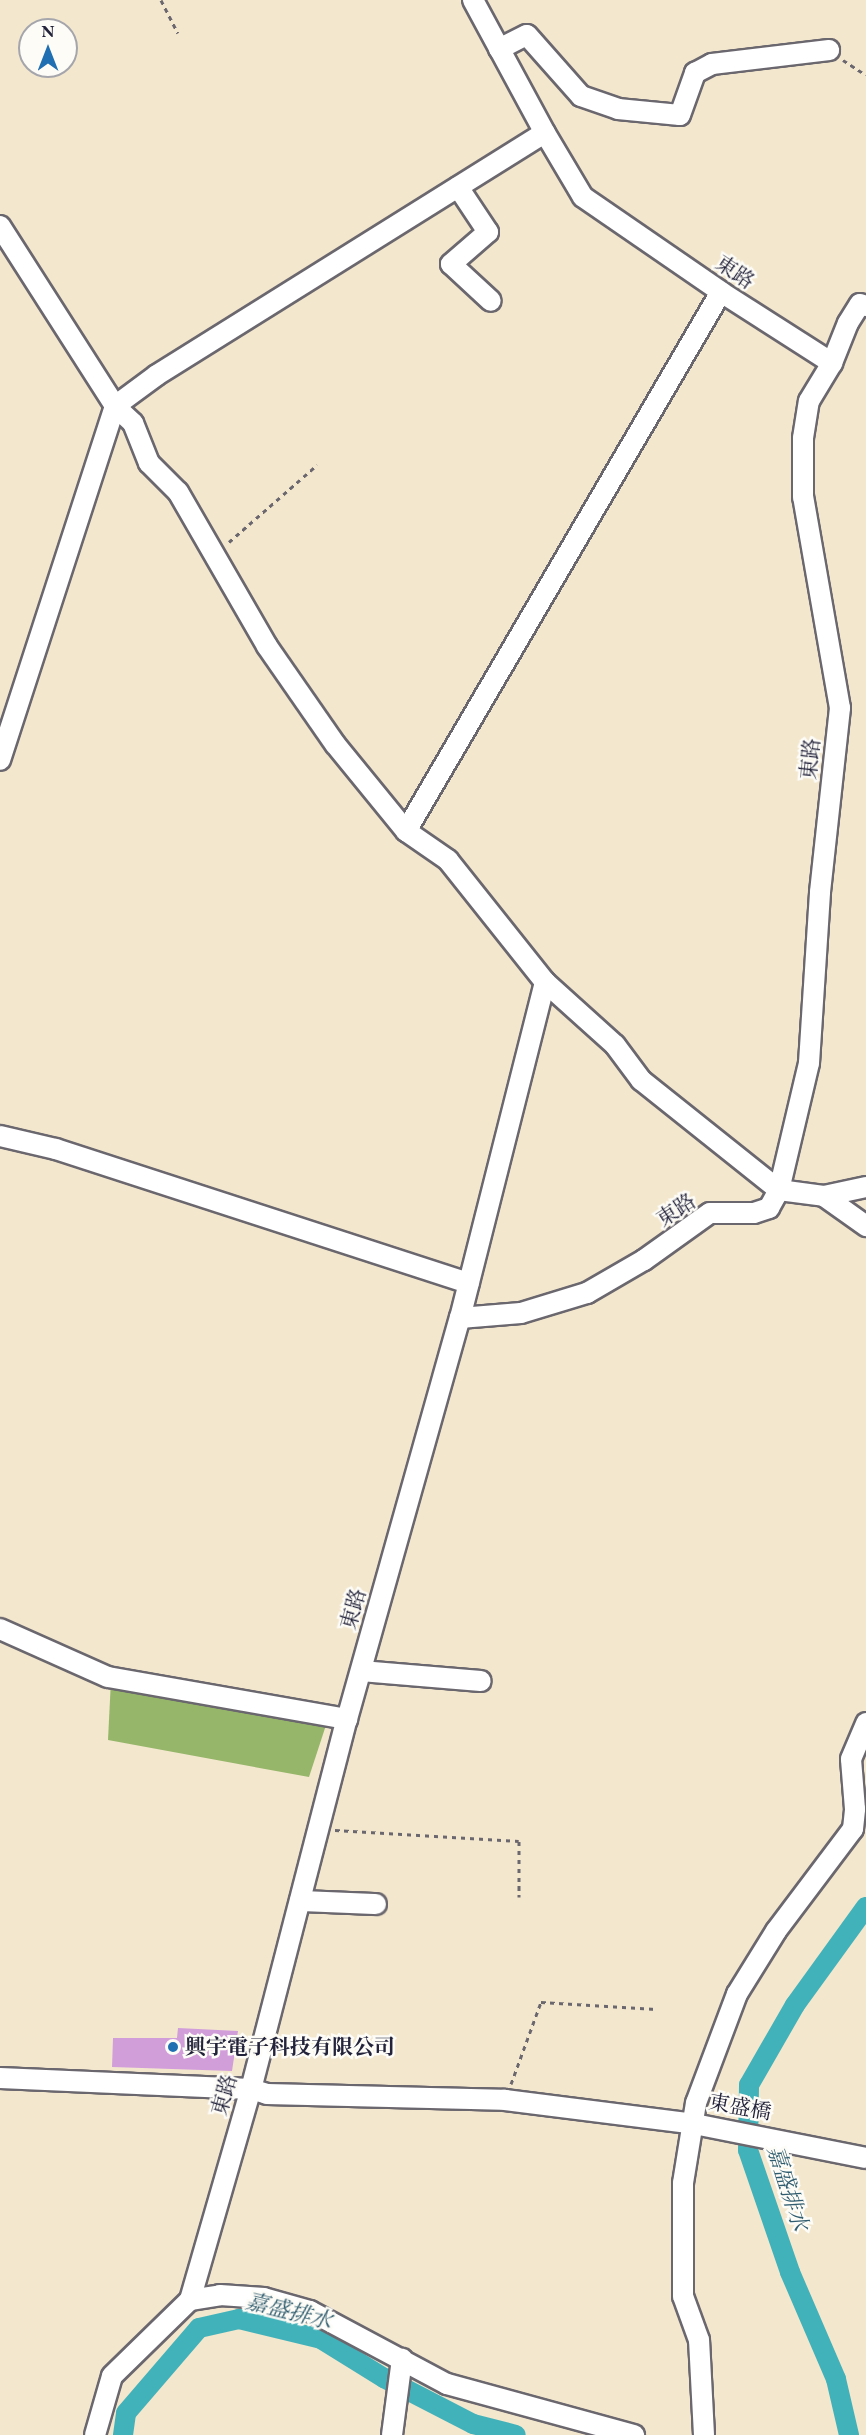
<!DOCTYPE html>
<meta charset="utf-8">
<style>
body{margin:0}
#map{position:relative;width:866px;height:2435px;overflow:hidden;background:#f3e7ce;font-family:"EB Garamond","Noto Serif TC",serif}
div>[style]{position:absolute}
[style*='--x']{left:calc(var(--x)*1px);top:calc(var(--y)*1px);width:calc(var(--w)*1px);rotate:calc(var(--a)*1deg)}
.forest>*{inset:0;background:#96b66a}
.canal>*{height:20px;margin:-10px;padding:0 10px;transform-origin:10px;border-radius:10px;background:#42b2ba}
.building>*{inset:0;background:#d19eda}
.path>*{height:3px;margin-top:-1.5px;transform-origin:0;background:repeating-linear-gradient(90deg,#6b676e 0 4.5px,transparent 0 9px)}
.roads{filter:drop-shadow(2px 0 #6b676e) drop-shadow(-2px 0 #6b676e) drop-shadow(0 2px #6b676e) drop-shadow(0 -2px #6b676e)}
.minor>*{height:20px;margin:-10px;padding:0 10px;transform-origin:10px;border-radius:10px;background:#fff}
.dots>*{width:16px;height:16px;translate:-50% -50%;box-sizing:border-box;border:3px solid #fdfcf7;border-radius:50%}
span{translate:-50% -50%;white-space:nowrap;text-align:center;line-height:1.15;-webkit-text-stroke:5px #fdfcf7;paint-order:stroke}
.street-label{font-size:21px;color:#22223b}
.poi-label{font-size:21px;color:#22223b;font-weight:700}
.left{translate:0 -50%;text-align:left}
.water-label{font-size:22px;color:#2f5c6e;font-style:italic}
.north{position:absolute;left:18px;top:18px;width:60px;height:60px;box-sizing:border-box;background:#fdfcf7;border:2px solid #a5a5ac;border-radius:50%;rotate:0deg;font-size:16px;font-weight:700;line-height:24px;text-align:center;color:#22223b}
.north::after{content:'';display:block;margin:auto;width:21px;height:27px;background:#1f6fb2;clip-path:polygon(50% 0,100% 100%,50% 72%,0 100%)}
</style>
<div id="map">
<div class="forest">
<div style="clip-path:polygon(111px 1680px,328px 1719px,309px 1777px,108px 1740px)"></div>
</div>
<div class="canal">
<div style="--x:123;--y:2435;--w:22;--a:-82"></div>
<div style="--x:126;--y:2413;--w:112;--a:-49.3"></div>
<div style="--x:199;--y:2328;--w:41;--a:-12.7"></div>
<div style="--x:239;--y:2319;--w:84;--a:13.7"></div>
<div style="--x:321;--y:2339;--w:74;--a:31.8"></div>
<div style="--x:384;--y:2378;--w:100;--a:27.3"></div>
<div style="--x:473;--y:2424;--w:44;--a:14.3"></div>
<div style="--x:849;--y:2435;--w:57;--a:-103.1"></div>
<div style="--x:836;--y:2379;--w:116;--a:-113.3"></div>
<div style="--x:790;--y:2272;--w:129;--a:-109"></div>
<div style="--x:748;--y:2150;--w:65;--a:-89.1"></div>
<div style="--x:749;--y:2085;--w:92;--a:-60.1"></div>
<div style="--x:795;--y:2005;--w:121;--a:-54.1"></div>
</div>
<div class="building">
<div style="clip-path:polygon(178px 2028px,238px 2031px,232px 2071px,112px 2067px,113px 2038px,177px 2038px)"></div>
</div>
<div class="path">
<div style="--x:161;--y:0;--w:37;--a:63"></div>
<div style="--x:843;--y:60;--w:27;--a:33"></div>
<div style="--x:229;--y:542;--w:117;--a:-41.2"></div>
<div style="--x:335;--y:1830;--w:184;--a:3.4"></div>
<div style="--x:519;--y:1841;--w:56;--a:90"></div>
<div style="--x:511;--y:2084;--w:87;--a:-69.9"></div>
<div style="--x:541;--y:2002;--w:115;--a:3.5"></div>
</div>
<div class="roads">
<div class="minor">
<div style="--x:473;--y:0;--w:151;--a:61.6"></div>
<div style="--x:545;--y:133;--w:74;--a:59.3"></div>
<div style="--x:583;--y:197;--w:168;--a:34.5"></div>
<div style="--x:721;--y:292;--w:132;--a:32.6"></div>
<div style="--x:499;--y:49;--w:31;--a:-27"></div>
<div style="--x:527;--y:35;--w:81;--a:48.5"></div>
<div style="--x:581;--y:96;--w:39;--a:19"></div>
<div style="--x:618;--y:109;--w:62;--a:5.5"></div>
<div style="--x:680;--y:115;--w:45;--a:-70.3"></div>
<div style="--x:695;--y:73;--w:19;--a:-28"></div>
<div style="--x:712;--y:64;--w:118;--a:-6.8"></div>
<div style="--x:458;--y:187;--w:54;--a:56.3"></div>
<div style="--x:488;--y:232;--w:49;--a:139.1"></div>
<div style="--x:451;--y:264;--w:54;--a:42.8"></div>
<div style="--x:0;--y:226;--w:214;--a:57.4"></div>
<div style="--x:115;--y:406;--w:372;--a:108"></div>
<div style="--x:406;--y:831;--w:624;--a:-59.7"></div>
<div style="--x:545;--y:982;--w:94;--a:42"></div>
<div style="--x:615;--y:1045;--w:44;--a:53.4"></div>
<div style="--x:641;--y:1080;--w:176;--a:38.6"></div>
<div style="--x:779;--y:1190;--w:45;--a:7.6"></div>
<div style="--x:824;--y:1196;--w:52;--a:35.5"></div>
<div style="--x:0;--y:1136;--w:57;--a:13.1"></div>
<div style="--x:56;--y:1149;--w:434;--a:18"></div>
<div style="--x:824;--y:1196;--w:43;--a:-12.1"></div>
<div style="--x:460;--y:1318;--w:61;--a:-4.7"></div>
<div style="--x:521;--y:1313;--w:69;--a:-16.9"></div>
<div style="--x:587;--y:1293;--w:66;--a:-30.1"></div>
<div style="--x:644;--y:1260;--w:81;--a:-35.5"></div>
<div style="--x:710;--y:1213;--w:44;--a:0"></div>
<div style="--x:754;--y:1213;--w:16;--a:-18"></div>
<div style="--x:769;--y:1208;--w:21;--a:-61"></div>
<div style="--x:779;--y:1190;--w:130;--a:-76.7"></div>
<div style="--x:809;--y:1063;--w:171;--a:-86.3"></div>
<div style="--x:820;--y:892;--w:185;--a:-83.8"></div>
<div style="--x:840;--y:708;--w:214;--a:-99.9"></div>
<div style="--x:803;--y:497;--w:59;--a:-90"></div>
<div style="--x:803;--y:438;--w:37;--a:-81"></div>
<div style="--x:809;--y:401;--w:44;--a:-58.8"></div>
<div style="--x:832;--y:363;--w:43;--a:-68.2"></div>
<div style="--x:848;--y:323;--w:22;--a:-58"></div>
<div style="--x:860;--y:304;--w:6;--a:18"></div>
<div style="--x:0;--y:1629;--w:118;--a:24"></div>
<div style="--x:108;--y:1677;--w:243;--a:10"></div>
<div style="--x:361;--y:1671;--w:120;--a:4.8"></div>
<div style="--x:300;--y:1901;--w:76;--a:2.3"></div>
<div style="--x:0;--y:2078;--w:251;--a:2.5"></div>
<div style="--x:251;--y:2089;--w:17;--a:17"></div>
<div style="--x:267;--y:2094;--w:238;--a:1.4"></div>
<div style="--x:505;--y:2100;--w:191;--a:7.2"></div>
<div style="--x:694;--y:2124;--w:175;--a:11.2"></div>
<div style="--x:190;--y:2300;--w:30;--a:-9"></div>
<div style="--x:220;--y:2295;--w:44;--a:3.9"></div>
<div style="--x:264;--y:2298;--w:48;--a:15.8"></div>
<div style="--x:310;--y:2311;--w:155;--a:28.1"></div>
<div style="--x:447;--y:2384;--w:194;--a:15.3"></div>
<div style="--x:95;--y:2435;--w:61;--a:-73.9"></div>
<div style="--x:112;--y:2376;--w:109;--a:-44.3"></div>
<div style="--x:190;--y:2300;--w:220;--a:-73.9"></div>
<div style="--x:251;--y:2089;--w:382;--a:-75.5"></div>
<div style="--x:347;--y:1719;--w:417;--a:-74.3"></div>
<div style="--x:460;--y:1318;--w:347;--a:-75.8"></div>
<div style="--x:545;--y:982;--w:156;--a:-128.5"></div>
<div style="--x:448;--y:860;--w:51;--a:-145.4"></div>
<div style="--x:406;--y:831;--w:112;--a:-129.2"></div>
<div style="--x:335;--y:744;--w:119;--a:-124.8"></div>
<div style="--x:267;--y:646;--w:178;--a:-120"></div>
<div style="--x:178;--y:492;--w:41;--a:-135"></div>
<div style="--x:149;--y:463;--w:43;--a:-111.8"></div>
<div style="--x:133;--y:423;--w:25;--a:-137"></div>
<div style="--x:115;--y:406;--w:52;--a:-36.4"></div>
<div style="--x:157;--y:375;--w:457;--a:-32"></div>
<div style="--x:392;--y:2435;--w:77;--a:-82.5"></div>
<div style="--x:704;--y:2435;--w:95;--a:-93"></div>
<div style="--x:699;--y:2340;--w:47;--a:-110"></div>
<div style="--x:683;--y:2296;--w:113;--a:-90"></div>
<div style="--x:683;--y:2183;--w:81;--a:-80.8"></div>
<div style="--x:696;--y:2103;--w:116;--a:-69.4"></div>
<div style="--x:737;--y:1994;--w:74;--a:-58.2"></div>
<div style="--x:776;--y:1931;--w:128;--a:-53"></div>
<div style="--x:853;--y:1829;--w:20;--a:-84"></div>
<div style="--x:855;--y:1809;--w:50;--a:-94.6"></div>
<div style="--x:851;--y:1759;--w:39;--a:-67"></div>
</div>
</div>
<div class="dots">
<div style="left:173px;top:2047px;background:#1f6fb2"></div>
</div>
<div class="street-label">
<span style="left:735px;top:272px;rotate:34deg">東路</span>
<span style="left:810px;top:759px;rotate:-84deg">東路</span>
<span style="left:676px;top:1210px;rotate:-33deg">東路</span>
<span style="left:353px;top:1609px;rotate:-74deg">東路</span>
<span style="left:224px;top:2095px;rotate:-74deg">東路</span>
<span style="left:740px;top:2107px;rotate:10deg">東盛橋</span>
</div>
<div class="poi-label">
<span class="left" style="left:185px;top:2047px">興宇電子科技有限公司</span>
</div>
<div class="water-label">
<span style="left:788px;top:2188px;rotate:72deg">嘉盛排水</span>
<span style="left:289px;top:2311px;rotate:14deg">嘉盛排水</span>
</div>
<div class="north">N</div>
</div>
